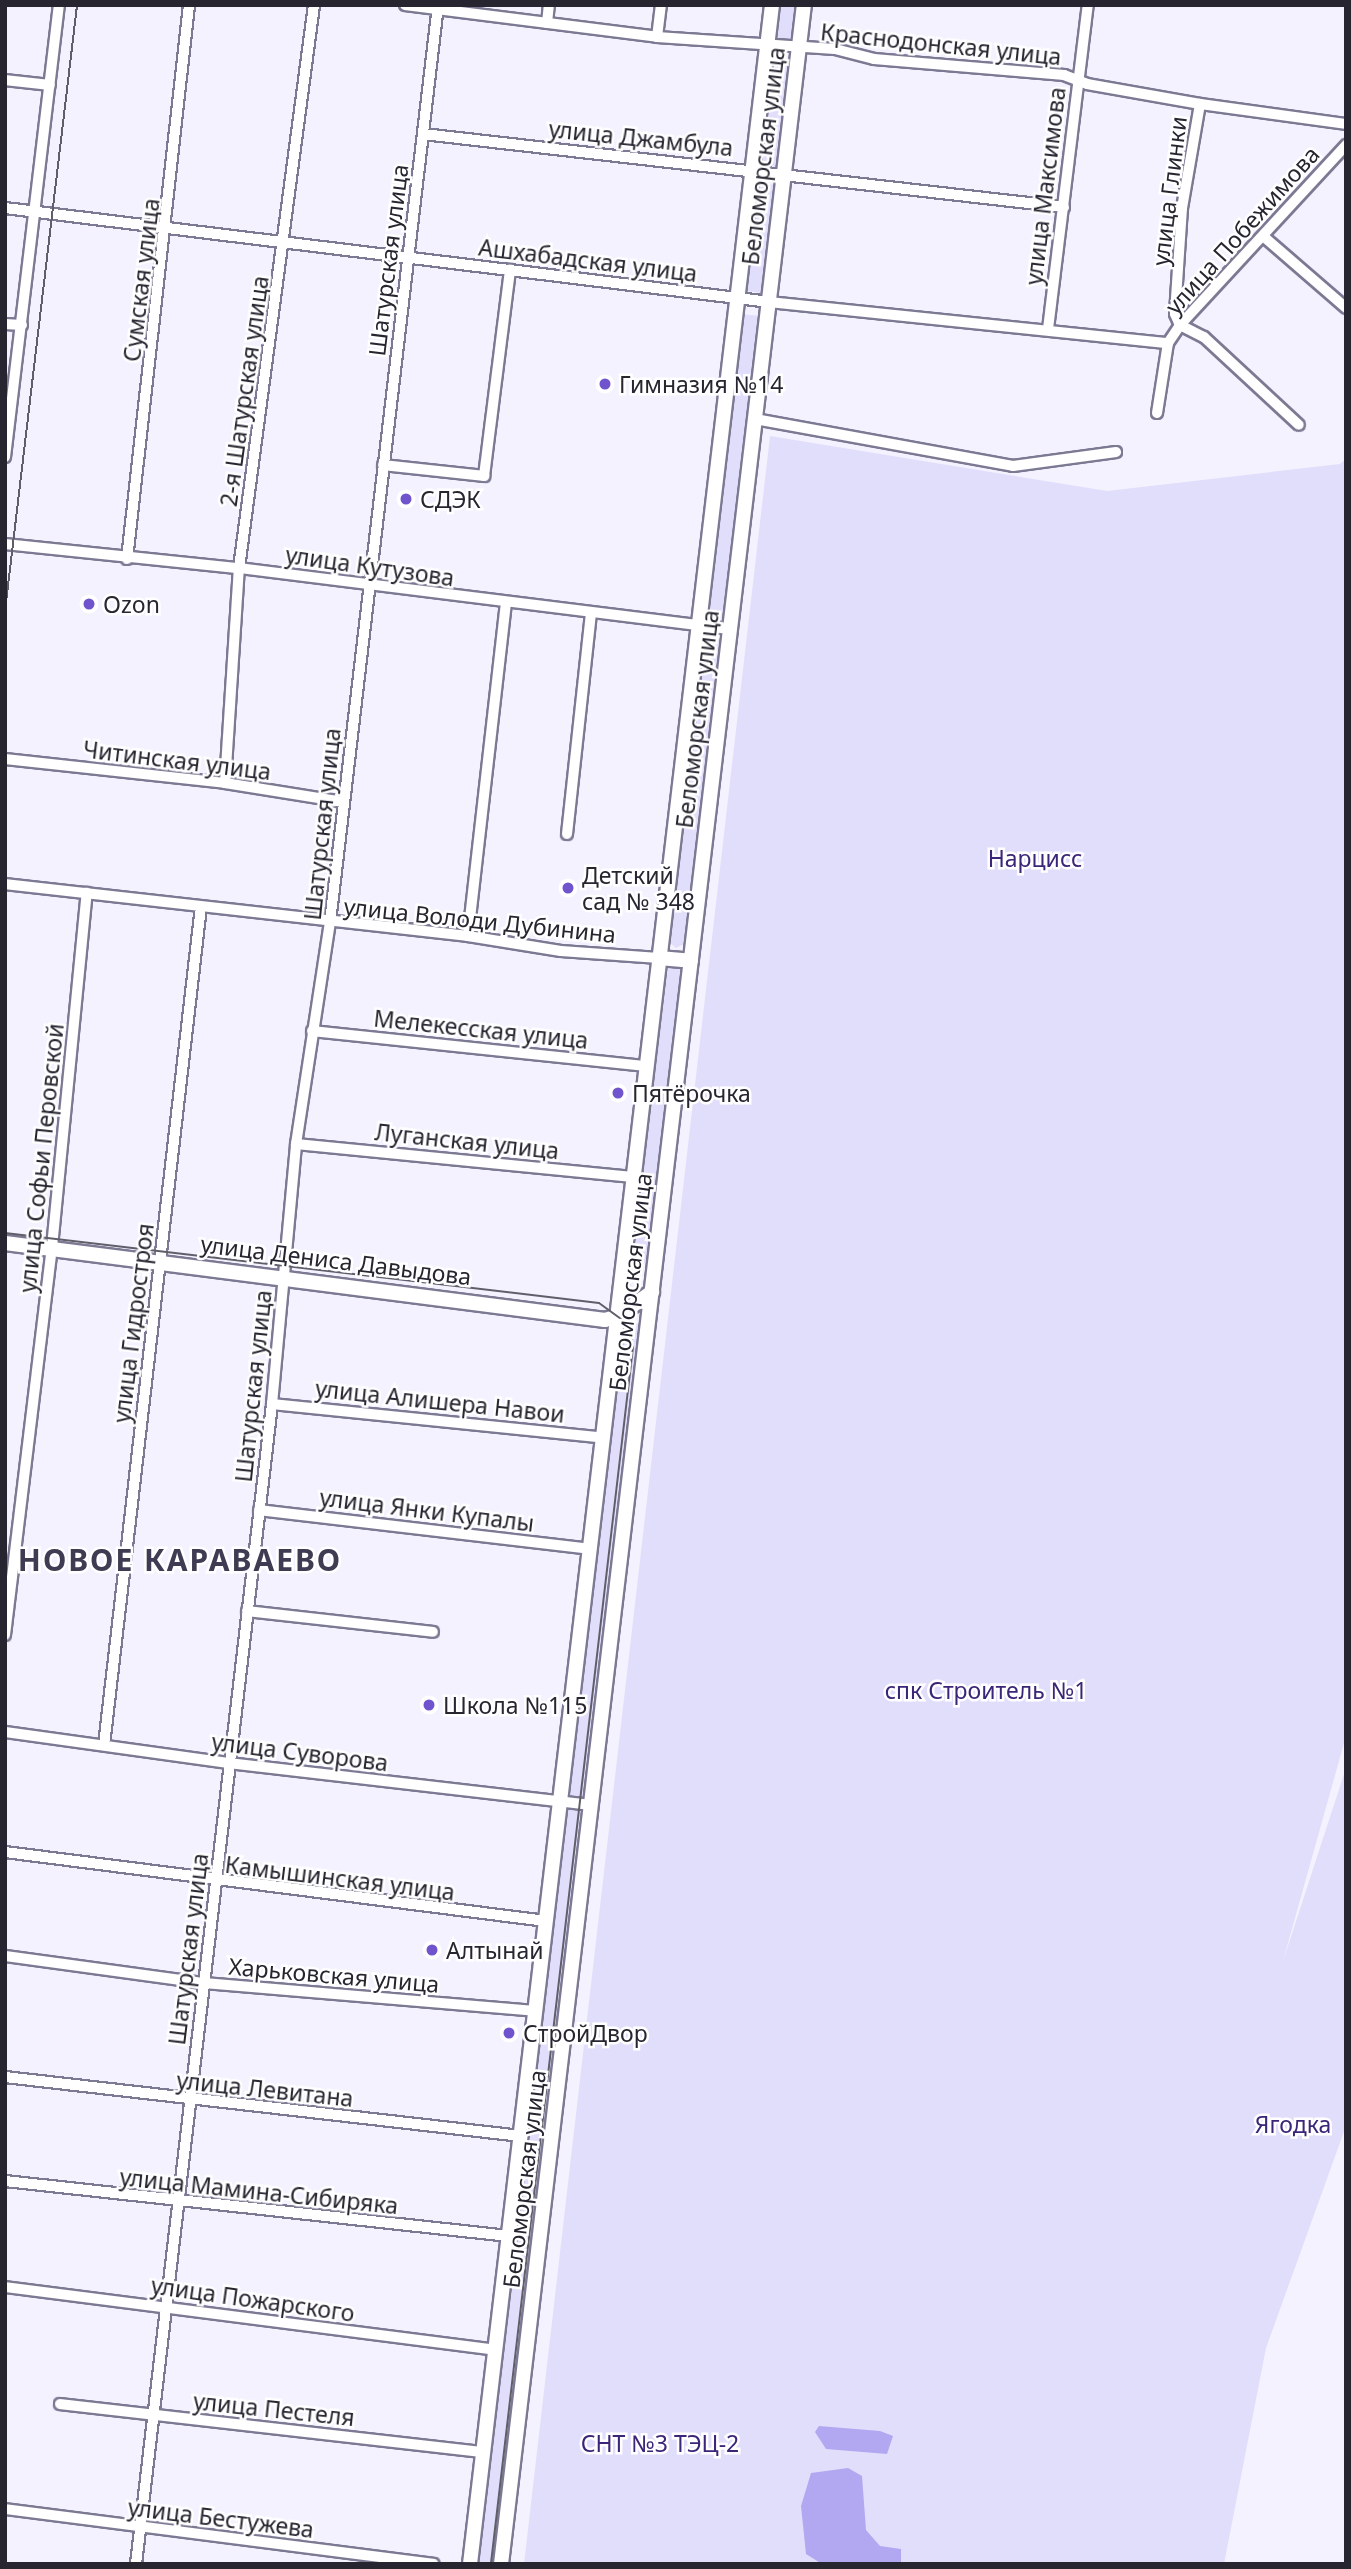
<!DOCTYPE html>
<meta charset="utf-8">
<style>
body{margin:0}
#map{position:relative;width:1351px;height:2569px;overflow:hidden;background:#f3f2fe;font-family:"Noto Sans",sans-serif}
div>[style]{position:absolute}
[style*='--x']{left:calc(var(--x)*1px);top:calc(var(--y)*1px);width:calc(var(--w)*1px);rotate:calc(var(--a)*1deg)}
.green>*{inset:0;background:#e1defc}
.water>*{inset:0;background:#b1a8f1}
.roads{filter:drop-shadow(2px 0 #7c7993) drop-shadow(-2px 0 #7c7993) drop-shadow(0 2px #7c7993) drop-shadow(0 -2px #7c7993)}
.street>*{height:10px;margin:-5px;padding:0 5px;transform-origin:5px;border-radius:5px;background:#fff}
.secondary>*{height:14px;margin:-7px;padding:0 7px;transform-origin:7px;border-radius:7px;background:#fff}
.tram>*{height:2px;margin:-1px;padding:0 1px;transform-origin:1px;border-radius:1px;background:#5f5e69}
.dots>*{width:19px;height:19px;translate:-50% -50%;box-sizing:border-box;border:4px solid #fff;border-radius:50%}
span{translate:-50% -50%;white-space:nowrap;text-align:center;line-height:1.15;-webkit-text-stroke:5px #fff;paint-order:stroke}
.street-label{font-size:23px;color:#262530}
.poi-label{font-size:23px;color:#262530}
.left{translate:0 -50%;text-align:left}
.park-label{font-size:23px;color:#3b2578}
.district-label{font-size:30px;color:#3e3b52;font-weight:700;letter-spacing:2px}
.frame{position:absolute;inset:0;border:7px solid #262530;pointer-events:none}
</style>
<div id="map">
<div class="green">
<div style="clip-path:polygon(779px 5px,796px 5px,791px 41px,775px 39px)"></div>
<div style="clip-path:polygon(772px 59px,788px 61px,776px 167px,759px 165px)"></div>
<div style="clip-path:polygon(758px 183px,775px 185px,762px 293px,746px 291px)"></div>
<div style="clip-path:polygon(741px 314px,760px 316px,726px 618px,716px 624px,708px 615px)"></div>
<div style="clip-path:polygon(770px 436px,1107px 491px,1340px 464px,1346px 459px,1346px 1736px,1283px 1961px,1346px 1768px,1346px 2126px,1266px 2348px,1224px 2564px,524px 2564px)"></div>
<div style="clip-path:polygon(715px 636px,722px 642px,684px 944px,676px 948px,669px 942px,706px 639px)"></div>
<div style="clip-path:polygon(675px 966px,681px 969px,649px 1264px,632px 1261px,668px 968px)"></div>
<div style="clip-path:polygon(625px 1322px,645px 1325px,585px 1800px,566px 1797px)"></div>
<div style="clip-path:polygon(564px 1809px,585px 1811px,494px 2564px,474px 2564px)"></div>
</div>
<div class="water">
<div style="clip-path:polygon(819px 2426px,880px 2431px,893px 2436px,887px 2454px,826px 2449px,815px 2432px)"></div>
<div style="clip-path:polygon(848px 2468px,862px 2476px,866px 2530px,880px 2546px,901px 2549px,901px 2564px,822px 2564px,806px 2554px,801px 2506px,811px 2473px)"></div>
</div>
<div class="roads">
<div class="street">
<div style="--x:405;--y:5;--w:254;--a:7.2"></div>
<div style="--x:657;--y:37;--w:178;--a:3.9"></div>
<div style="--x:835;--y:49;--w:40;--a:14.4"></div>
<div style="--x:874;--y:59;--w:191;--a:4.8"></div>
<div style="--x:1064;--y:75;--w:25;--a:21"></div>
<div style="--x:1087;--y:84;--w:115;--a:10"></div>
<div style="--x:1200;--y:104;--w:147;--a:7.8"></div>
<div style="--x:547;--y:23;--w:18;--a:-84"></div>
<div style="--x:657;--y:37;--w:32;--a:-83"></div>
<div style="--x:5;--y:80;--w:45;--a:6.3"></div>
<div style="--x:1200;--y:104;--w:106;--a:99.8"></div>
<div style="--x:1182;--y:208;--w:106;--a:93.8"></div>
<div style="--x:1175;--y:314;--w:12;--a:66"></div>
<div style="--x:1180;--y:325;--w:27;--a:27"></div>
<div style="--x:1204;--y:337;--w:129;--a:42.8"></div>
<div style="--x:423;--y:134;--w:645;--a:6.5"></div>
<div style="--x:5;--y:208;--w:770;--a:7.01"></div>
<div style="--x:769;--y:302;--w:401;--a:5.9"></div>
<div style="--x:1263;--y:236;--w:110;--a:40.9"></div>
<div style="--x:5;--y:324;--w:17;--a:3"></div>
<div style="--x:1048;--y:329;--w:326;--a:-83"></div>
<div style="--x:1157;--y:413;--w:71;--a:-81.1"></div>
<div style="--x:1168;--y:343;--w:22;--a:-56"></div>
<div style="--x:1180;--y:325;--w:245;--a:-47.3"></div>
<div style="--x:755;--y:419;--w:262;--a:10.3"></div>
<div style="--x:1013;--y:466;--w:104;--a:-7.7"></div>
<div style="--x:5;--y:457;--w:455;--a:-83.2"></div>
<div style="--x:383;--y:465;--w:102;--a:6.2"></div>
<div style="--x:484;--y:476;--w:208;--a:-82.8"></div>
<div style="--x:5;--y:544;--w:235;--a:5.9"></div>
<div style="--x:239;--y:568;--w:495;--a:7.1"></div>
<div style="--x:127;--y:559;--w:557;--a:-83.61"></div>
<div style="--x:5;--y:759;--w:221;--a:6.2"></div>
<div style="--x:225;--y:783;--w:120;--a:9.1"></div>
<div style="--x:225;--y:783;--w:215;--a:-86.3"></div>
<div style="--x:239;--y:568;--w:568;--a:-82.41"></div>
<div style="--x:567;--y:834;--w:221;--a:-83.8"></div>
<div style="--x:5;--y:884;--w:466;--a:6.4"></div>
<div style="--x:468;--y:936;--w:94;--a:9.2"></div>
<div style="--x:561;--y:951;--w:98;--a:4.1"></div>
<div style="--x:468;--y:936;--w:334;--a:-83.5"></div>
<div style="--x:312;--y:1031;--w:336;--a:6"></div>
<div style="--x:296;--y:1144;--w:341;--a:5.6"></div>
<div style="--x:272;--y:1404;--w:334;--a:5.8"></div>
<div style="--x:259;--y:1510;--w:334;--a:6.7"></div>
<div style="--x:247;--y:1611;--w:187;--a:6.4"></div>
<div style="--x:5;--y:1635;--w:391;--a:-83.1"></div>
<div style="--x:52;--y:1247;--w:356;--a:-84.4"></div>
<div style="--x:5;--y:1732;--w:226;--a:7.9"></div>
<div style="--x:229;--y:1763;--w:364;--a:6.6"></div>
<div style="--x:104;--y:1745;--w:844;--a:-83.4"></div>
<div style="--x:5;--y:1852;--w:545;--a:7.27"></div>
<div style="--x:5;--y:1956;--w:200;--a:7.8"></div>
<div style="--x:203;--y:1983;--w:334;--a:4.8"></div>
<div style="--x:5;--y:2077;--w:519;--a:6.52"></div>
<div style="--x:5;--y:2181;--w:507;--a:6.23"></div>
<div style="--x:5;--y:2287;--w:495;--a:7.3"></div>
<div style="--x:60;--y:2404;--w:426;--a:6.5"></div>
<div style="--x:5;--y:2509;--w:432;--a:7.3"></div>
<div style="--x:136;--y:2564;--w:1168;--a:-83.31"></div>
<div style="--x:272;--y:1404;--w:261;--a:-84.7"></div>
<div style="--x:296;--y:1144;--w:225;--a:-81.3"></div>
<div style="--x:330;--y:922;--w:923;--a:-83.28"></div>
</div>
<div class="secondary">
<div style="--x:659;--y:958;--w:32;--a:5"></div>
<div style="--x:5;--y:1243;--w:605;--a:7.31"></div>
<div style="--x:605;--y:1320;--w:14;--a:-17"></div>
<div style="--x:618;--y:1316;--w:42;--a:-35.2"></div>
<div style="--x:470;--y:2564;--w:2577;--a:-83.27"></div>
<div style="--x:501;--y:2564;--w:2577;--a:-83.25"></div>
</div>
</div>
<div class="tram">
<div style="--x:5;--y:611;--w:610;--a:-83.22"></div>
<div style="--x:5;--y:1233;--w:598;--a:6.72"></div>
<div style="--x:599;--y:1303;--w:32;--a:36"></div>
<div style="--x:625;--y:1322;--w:11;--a:63"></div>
<div style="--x:630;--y:1332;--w:15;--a:79"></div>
<div style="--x:633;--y:1347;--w:1225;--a:96.66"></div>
</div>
<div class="dots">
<div style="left:605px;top:384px;background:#7054ce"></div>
<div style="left:406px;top:499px;background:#7054ce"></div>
<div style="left:89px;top:604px;background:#7054ce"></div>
<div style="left:568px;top:888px;background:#7054ce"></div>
<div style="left:618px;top:1093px;background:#7054ce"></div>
<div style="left:429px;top:1705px;background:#7054ce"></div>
<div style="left:432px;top:1950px;background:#7054ce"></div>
<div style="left:509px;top:2033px;background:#7054ce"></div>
</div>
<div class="street-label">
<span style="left:941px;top:44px;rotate:6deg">Краснодонская улица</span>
<span style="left:641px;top:138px;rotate:6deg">улица Джамбула</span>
<span style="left:763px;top:156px;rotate:-83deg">Беломорская улица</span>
<span style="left:1045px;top:186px;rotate:-83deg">улица Максимова</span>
<span style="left:1169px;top:191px;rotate:-83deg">улица Глинки</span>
<span style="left:1242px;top:230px;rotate:-48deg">улица Побежимова</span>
<span style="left:388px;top:260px;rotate:-83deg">Шатурская улица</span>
<span style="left:588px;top:260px;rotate:7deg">Ашхабадская улица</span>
<span style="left:141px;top:280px;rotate:-83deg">Сумская улица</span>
<span style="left:244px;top:391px;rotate:-82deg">2-я Шатурская улица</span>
<span style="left:370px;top:566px;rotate:8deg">улица Кутузова</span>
<span style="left:697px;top:719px;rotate:-83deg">Беломорская улица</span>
<span style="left:177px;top:760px;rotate:7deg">Читинская улица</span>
<span style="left:322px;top:824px;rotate:-84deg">Шатурская улица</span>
<span style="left:480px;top:920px;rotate:6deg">улица Володи Дубинина</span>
<span style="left:481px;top:1029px;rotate:6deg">Мелекесская улица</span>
<span style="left:467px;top:1141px;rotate:6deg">Луганская улица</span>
<span style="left:41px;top:1158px;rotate:-84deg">улица Софьи Перовской</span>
<span style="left:336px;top:1260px;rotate:7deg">улица Дениса Давыдова</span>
<span style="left:630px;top:1282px;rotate:-83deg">Беломорская улица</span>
<span style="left:133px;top:1323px;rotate:-83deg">улица Гидростроя</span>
<span style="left:253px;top:1386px;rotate:-84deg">Шатурская улица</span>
<span style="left:440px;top:1401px;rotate:6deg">улица Алишера Навои</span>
<span style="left:427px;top:1510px;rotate:7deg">улица Янки Купалы</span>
<span style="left:300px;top:1752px;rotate:7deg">улица Суворова</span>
<span style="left:340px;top:1878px;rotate:7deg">Камышинская улица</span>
<span style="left:188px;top:1949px;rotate:-83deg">Шатурская улица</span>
<span style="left:334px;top:1975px;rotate:5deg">Харьковская улица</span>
<span style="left:265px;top:2089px;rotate:6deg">улица Левитана</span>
<span style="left:524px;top:2179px;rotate:-83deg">Беломорская улица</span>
<span style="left:259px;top:2191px;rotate:6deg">улица Мамина-Сибиряка</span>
<span style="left:253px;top:2299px;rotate:8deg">улица Пожарского</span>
<span style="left:274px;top:2409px;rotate:6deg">улица Пестеля</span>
<span style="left:221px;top:2518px;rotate:7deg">улица Бестужева</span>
</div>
<div class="poi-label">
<span class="left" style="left:619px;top:384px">Гимназия №14</span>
<span class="left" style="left:420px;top:499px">СДЭК</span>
<span class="left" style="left:103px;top:604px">Ozon</span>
<span class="left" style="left:582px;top:888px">Детский<br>сад № 348</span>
<span class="left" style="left:632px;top:1093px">Пятёрочка</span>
<span class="left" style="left:443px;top:1705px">Школа №115</span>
<span class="left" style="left:446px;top:1950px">Алтынай</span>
<span class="left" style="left:523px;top:2033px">СтройДвор</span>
</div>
<div class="park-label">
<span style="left:1035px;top:858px">Нарцисс</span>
<span style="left:986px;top:1690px">спк Строитель №1</span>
<span style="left:1293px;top:2124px">Ягодка</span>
<span style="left:660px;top:2443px">СНТ №3 ТЭЦ-2</span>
</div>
<div class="district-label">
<span style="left:180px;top:1560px">НОВОЕ КАРАВАЕВО</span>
</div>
<div class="frame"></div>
</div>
